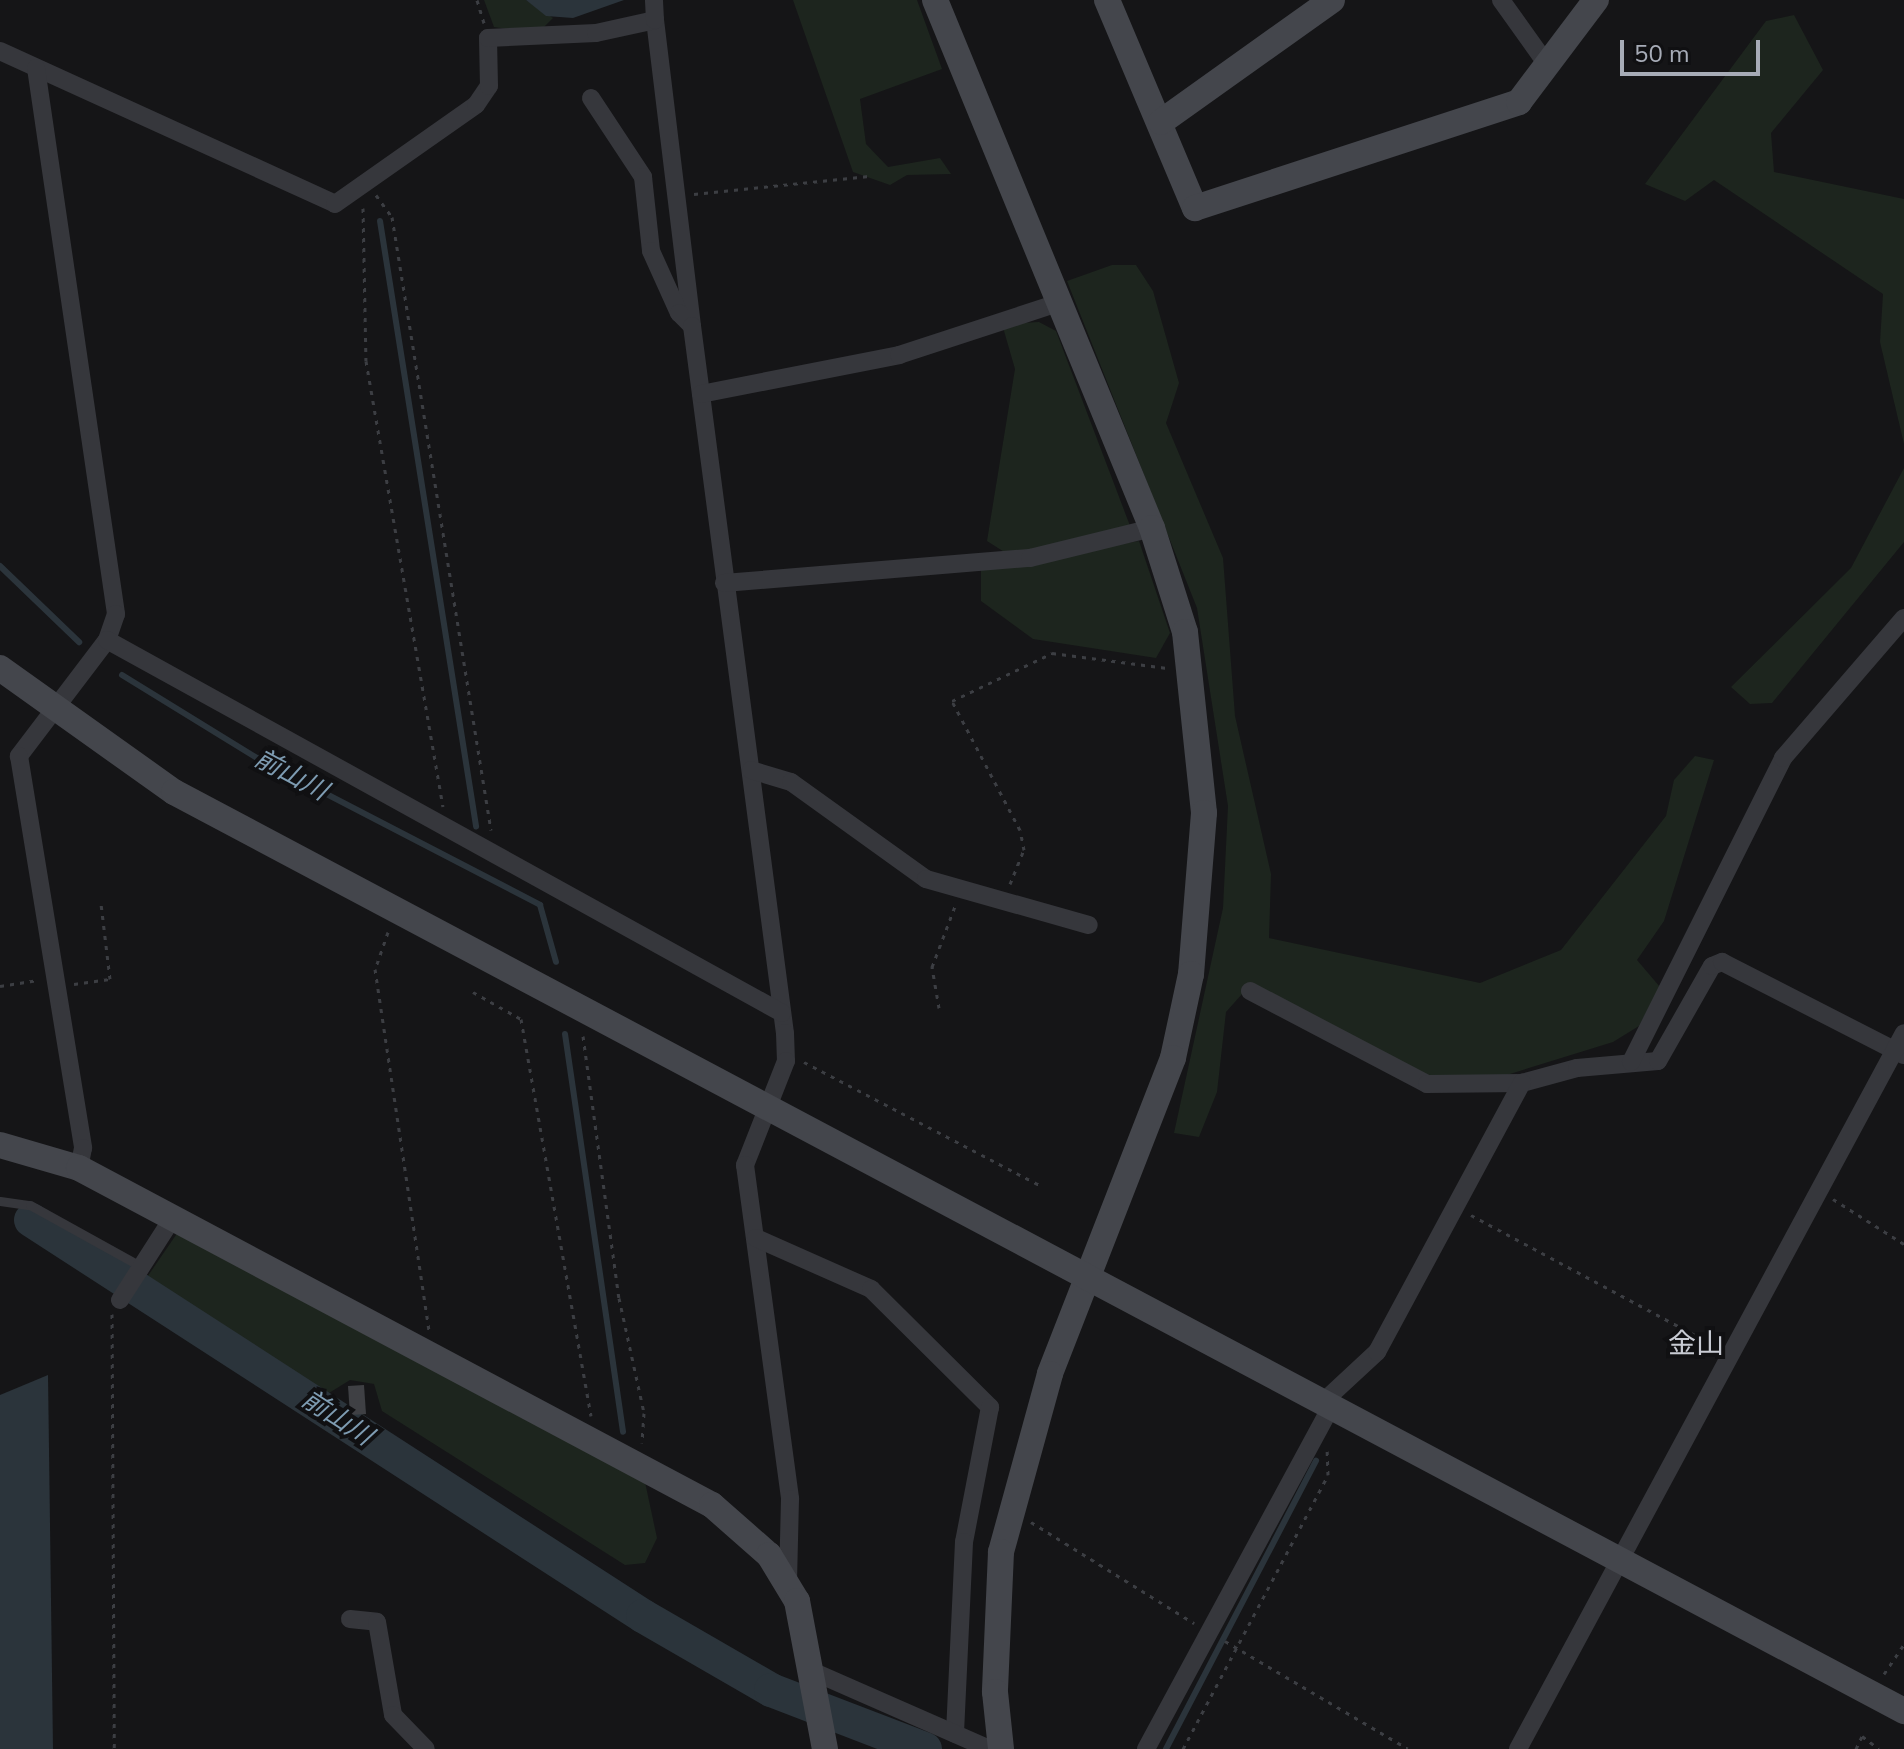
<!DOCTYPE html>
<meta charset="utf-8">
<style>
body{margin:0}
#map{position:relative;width:1904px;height:1749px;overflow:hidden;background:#151517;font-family:"Nunito Sans","Noto Sans JP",sans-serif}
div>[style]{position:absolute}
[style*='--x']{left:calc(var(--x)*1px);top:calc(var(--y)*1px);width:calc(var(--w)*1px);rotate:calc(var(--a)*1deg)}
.green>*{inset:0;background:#1d251e}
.water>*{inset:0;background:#2b343b}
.stream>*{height:6px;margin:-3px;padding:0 3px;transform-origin:3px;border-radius:3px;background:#2b343b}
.river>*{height:34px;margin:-17px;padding:0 17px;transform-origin:17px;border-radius:17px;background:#2b343b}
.building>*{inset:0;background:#3f4044}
.path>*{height:3px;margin-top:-1.5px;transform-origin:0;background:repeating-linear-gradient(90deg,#3c3e43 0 4px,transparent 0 10px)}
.lane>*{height:9px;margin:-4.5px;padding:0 4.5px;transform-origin:4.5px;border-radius:4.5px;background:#36373c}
.street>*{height:18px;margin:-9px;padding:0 9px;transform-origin:9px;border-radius:9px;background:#36373c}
.secondary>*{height:26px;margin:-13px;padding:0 13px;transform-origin:13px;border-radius:13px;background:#44464c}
span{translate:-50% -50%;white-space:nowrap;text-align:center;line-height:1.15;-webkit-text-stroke:8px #101012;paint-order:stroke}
.water-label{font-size:26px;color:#7e9cb2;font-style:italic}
.quarter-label{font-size:28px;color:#c8cbd3}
.scale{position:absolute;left:1620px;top:40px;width:140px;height:36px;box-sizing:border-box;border:4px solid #a7acb7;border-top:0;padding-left:10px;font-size:24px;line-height:28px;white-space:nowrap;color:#a7acb7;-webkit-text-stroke:6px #101012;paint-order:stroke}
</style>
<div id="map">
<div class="green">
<div style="clip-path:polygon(484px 0,526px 0,553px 18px,537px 34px,494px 27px)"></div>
<div style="clip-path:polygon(793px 0,917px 0,942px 69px,860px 99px,866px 144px,888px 167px,940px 158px,951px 174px,907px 175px,890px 185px,853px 172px)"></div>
<div style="clip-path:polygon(1794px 15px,1823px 70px,1771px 133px,1774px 172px,1904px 199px,1904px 444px,1880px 342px,1883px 294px,1714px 180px,1685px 201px,1645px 184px,1766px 21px)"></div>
<div style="clip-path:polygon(1112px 265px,1136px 265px,1153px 291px,1179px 383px,1166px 423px,1223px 558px,1235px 716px,1271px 874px,1269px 938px,1480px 983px,1561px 950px,1666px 816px,1674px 780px,1695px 756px,1714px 760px,1664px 921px,1637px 960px,1660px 987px,1639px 1026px,1613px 1042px,1497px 1078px,1433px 1080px,1251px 984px,1226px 1012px,1217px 1092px,1199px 1137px,1174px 1133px,1223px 908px,1228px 806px,1197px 608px,1067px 281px)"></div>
<div style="clip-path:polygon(1039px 322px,1056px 331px,1132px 531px,1009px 555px,987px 541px,1015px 369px,1002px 324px)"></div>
<div style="clip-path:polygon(1904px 468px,1904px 542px,1772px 703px,1750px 704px,1731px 687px,1851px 568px)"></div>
<div style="clip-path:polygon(1139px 541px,1170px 633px,1156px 658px,1033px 639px,981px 601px,981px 569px)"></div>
<div style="clip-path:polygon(178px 1232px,645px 1482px,657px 1538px,645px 1563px,625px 1565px,382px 1411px,374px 1384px,350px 1380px,329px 1393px,143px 1283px)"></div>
</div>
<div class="water">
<div style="clip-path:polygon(526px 0,624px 0,573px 18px,546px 16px)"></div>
<div style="clip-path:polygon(48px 1375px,53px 1749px,0 1749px,0 1395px)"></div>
</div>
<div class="stream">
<div style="--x:380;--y:221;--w:613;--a:80.98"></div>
<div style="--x:0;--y:566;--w:110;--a:43.9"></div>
<div style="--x:122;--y:675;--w:158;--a:31.6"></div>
<div style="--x:257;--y:758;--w:319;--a:27.4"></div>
<div style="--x:540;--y:905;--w:59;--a:74.3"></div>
<div style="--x:565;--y:1034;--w:402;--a:81.7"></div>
<div style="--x:642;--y:1601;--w:15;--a:86"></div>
<div style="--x:1166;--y:1749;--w:325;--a:-62.5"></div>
</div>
<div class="river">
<div style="--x:31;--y:1220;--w:729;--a:32.91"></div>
<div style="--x:643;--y:1616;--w:148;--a:30"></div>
<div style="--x:771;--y:1690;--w:165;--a:21"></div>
</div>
<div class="building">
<div style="clip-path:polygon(364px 1385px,366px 1414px,350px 1415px,348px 1386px)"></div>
</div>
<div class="path">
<div style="--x:477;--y:0;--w:24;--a:73"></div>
<div style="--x:694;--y:194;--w:176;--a:-5.9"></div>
<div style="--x:376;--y:195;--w:27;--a:54"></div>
<div style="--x:392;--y:217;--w:621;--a:80.83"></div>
<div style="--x:363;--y:208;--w:153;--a:88.9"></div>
<div style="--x:366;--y:361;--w:452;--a:80.2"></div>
<div style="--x:1010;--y:884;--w:37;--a:-68"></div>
<div style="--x:1024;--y:850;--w:20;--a:-101"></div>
<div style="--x:1020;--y:830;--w:146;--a:-117.8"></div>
<div style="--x:952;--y:701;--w:111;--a:-25.6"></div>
<div style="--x:1052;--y:653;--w:116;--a:7.4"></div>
<div style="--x:388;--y:932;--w:39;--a:109"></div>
<div style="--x:375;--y:969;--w:365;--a:81.5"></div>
<div style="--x:74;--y:984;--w:36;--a:-8"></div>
<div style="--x:110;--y:979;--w:77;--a:-96.8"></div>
<div style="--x:0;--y:986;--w:37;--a:-9"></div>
<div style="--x:473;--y:992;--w:55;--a:29.4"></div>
<div style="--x:521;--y:1019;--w:403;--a:80"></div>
<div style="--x:939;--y:1008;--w:42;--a:-99.7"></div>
<div style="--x:932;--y:967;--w:65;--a:-69.3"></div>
<div style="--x:583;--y:1036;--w:264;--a:82.2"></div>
<div style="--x:619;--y:1298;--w:118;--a:77.7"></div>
<div style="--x:644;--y:1413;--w:30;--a:94"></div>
<div style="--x:804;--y:1062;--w:267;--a:27.6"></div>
<div style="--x:1833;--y:1199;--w:84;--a:32.4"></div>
<div style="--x:1471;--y:1215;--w:277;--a:28.2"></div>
<div style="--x:112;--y:1314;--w:435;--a:89.7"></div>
<div style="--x:1031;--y:1522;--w:192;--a:31.8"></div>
<div style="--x:1225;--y:1641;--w:212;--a:30.5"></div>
<div style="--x:1884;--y:1674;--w:36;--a:-56"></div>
<div style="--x:1183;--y:1749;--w:310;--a:-62.1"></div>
<div style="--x:1328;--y:1475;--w:24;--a:-92"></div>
<div style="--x:1856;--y:1749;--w:14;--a:-65"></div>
<div style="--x:1862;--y:1736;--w:21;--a:37"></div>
</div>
<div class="lane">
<div style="--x:0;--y:1201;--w:30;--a:8"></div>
<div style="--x:30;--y:1205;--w:128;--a:29"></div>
</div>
<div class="street">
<div style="--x:1501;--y:0;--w:81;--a:54.5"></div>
<div style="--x:655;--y:20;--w:308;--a:83.1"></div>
<div style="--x:0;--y:51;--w:368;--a:24.5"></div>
<div style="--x:335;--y:204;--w:172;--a:-35.1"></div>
<div style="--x:476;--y:105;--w:23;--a:-56"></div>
<div style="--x:489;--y:86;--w:48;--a:-91.2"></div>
<div style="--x:488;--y:38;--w:108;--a:-2.7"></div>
<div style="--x:596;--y:33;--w:60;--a:-12.4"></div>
<div style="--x:655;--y:20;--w:20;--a:-93"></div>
<div style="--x:36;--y:68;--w:552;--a:81.66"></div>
<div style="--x:116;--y:614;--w:28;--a:109"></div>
<div style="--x:107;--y:640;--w:146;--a:127.2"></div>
<div style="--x:19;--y:756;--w:397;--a:80.7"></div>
<div style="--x:83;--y:1148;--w:20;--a:101"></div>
<div style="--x:591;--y:98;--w:95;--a:56.6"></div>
<div style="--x:643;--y:177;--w:74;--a:83.8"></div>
<div style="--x:651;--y:251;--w:68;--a:65.7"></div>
<div style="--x:679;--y:313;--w:18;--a:45"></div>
<div style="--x:692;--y:326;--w:713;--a:82.51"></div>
<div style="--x:785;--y:1033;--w:28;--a:88"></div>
<div style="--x:786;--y:1061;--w:112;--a:111.5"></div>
<div style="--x:745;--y:1165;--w:337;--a:82.3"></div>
<div style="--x:790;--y:1499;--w:83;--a:91.4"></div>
<div style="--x:701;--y:394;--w:202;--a:-11.1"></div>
<div style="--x:899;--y:355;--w:164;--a:-18.1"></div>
<div style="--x:724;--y:583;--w:307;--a:-4.7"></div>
<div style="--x:1030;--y:558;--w:126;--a:-13.8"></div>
<div style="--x:107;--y:640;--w:771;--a:28.92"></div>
<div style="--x:751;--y:770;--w:42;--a:16.7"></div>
<div style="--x:791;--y:782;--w:166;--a:35.7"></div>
<div style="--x:926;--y:879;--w:169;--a:15.8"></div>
<div style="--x:1250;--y:991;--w:200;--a:27.7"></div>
<div style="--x:1427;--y:1084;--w:95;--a:-0.6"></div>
<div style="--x:1522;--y:1083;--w:57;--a:-15.3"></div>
<div style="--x:1577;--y:1068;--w:81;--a:-4.9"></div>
<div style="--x:1658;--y:1061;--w:109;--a:-60.4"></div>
<div style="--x:1712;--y:966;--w:11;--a:-22"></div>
<div style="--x:1722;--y:962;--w:204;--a:27.1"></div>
<div style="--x:1631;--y:1062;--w:340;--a:-63.4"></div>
<div style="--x:1783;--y:758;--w:185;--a:-49.2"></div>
<div style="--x:756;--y:1238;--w:126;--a:23.9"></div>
<div style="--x:871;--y:1289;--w:168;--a:44.8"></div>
<div style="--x:990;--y:1407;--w:137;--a:100.9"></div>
<div style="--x:964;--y:1542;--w:192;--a:92.7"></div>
<div style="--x:120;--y:1300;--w:96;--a:-57.3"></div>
<div style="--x:1323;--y:1402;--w:74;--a:-42.8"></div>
<div style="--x:1377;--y:1352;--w:306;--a:-61.7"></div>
<div style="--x:350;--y:1619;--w:27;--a:6"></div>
<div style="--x:377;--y:1622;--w:94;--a:80.2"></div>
<div style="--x:393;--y:1715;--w:47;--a:45.9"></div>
<div style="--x:814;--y:1672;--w:191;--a:23.7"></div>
<div style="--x:1146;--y:1749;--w:389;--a:-61.6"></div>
<div style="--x:1518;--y:1749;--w:813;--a:-61.67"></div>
</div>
<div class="secondary">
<div style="--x:935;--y:0;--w:571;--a:67.66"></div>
<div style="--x:1152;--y:528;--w:109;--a:72.4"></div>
<div style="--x:1185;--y:632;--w:182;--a:84"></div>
<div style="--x:1204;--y:813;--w:162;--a:94.6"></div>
<div style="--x:1191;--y:974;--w:86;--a:102.1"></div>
<div style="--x:1173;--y:1058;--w:339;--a:111.3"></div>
<div style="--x:1050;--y:1374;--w:185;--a:105.4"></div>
<div style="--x:1001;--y:1552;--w:140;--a:92.5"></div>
<div style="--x:995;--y:1692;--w:57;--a:84"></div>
<div style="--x:1107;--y:0;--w:226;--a:67.1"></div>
<div style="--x:1195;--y:208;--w:341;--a:-18.1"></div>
<div style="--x:1519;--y:102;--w:128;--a:-53"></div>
<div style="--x:1161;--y:122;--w:210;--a:-35.5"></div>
<div style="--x:0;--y:668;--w:214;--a:35.5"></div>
<div style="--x:174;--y:792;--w:1959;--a:27.98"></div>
<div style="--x:0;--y:1145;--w:82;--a:16.2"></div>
<div style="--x:79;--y:1168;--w:717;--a:28.03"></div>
<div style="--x:712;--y:1505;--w:76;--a:41.3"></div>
<div style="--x:769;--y:1555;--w:54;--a:58.7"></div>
<div style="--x:797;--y:1601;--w:151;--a:79.3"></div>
</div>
<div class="water-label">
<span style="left:291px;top:775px;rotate:28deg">前山川</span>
<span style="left:337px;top:1418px;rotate:33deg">前山川</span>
</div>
<div class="quarter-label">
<span style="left:1696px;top:1344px">金山</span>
</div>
<div class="scale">50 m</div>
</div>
